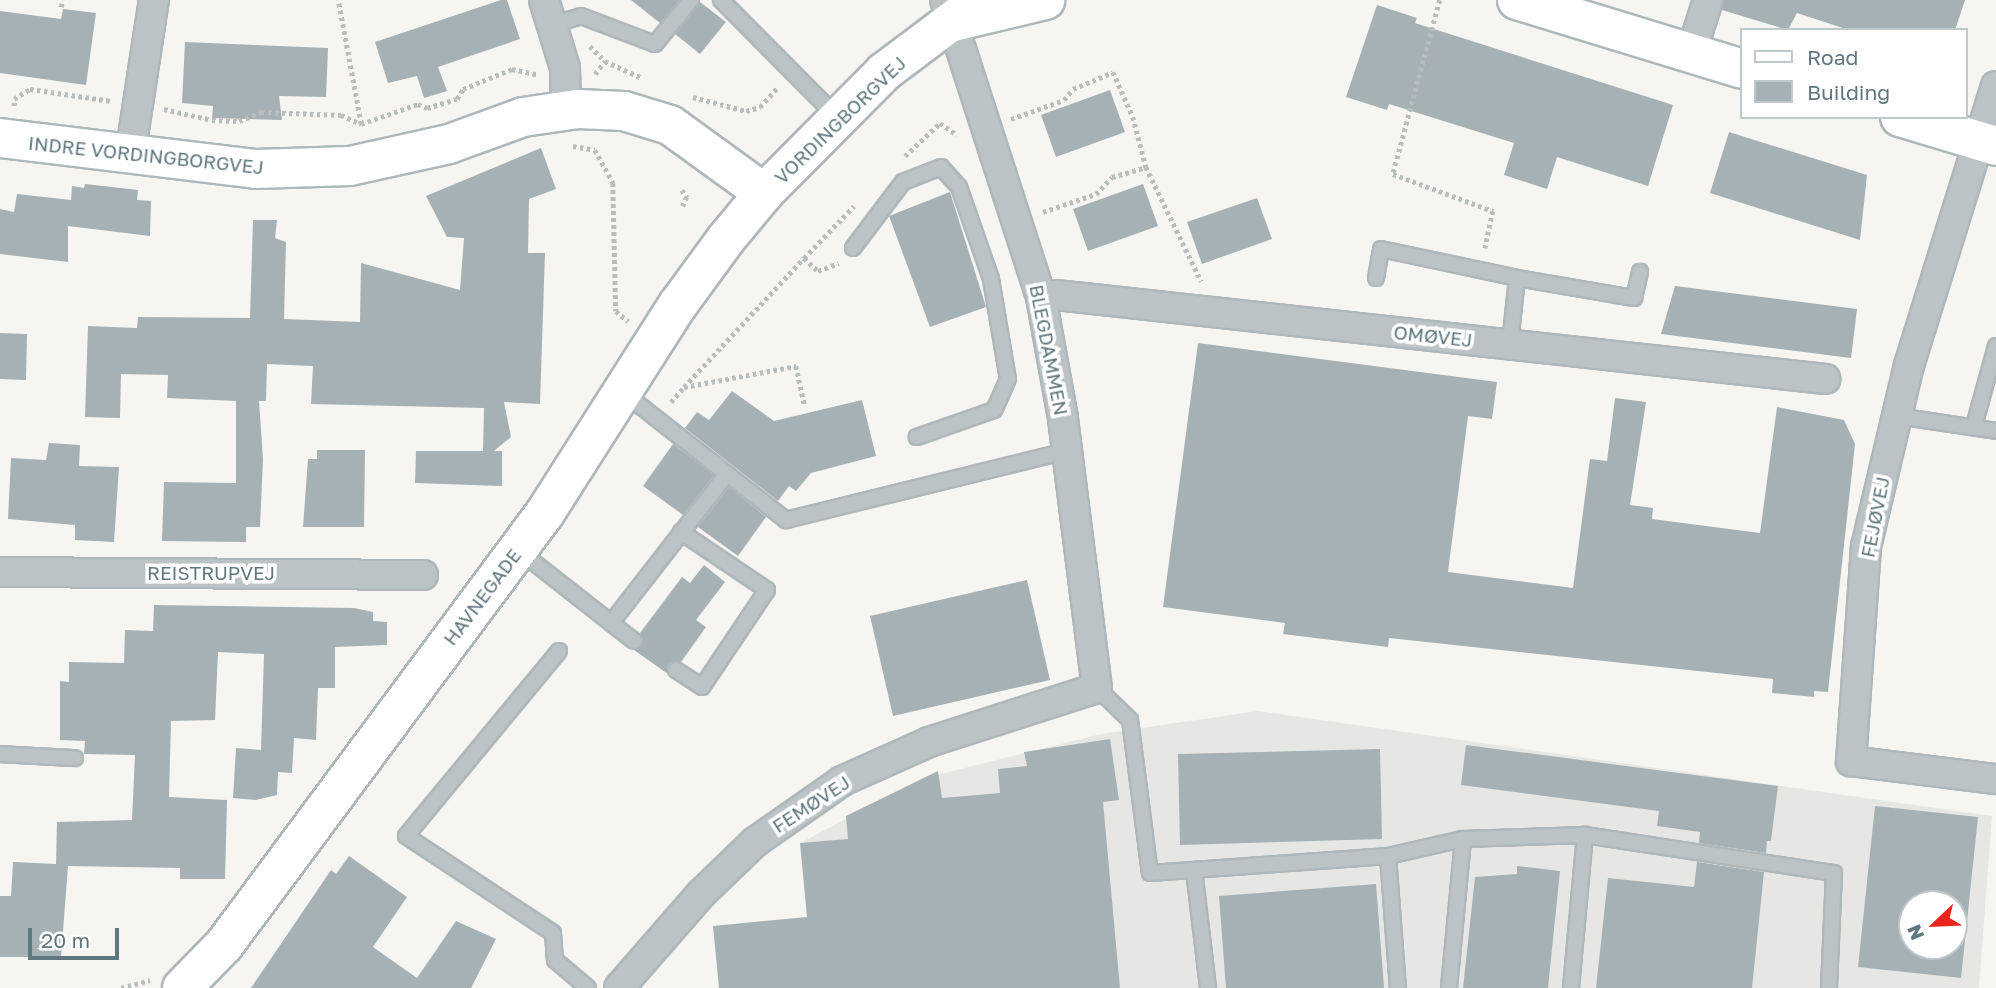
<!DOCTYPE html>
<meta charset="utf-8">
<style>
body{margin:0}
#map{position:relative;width:1996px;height:988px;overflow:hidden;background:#f6f5f2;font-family:"Golos Text",sans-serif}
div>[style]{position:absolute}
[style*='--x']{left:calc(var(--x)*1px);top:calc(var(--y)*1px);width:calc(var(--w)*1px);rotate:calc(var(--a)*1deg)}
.built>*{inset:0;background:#e6e7e5}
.building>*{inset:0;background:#a5b1b4}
.path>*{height:4.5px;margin-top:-2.25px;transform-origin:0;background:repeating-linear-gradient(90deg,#b8bdbe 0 3.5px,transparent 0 7px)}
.roads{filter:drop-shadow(2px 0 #aeb7ba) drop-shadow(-2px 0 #aeb7ba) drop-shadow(0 2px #aeb7ba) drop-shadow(0 -2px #aeb7ba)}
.lane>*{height:14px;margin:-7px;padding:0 7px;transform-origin:7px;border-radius:7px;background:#bcc3c5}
.street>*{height:28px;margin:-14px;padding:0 14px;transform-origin:14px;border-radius:14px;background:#bcc3c5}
.secondary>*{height:38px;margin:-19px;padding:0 19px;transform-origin:19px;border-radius:19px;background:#fff}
span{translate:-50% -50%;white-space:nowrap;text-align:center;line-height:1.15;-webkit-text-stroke:7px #fff;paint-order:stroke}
.street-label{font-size:19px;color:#5f777e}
.legend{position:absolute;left:1740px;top:28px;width:228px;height:91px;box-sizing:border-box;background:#fff;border:2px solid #bfc9cb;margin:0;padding:9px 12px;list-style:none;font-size:21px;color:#5f777e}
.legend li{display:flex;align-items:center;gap:14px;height:35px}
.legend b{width:35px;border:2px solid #bfc9cb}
.north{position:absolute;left:1898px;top:890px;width:70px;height:70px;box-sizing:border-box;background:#fff;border:2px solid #bfc9cb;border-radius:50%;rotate:247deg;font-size:19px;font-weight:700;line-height:28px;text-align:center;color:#5f777e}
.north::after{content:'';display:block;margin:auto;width:24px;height:32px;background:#ea251d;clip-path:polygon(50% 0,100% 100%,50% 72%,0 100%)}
.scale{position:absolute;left:28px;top:928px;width:91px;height:32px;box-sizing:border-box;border:4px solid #5f777e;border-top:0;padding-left:9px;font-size:21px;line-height:24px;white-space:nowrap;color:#5f777e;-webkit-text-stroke:5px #fff;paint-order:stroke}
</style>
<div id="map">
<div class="built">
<div style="clip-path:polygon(evenodd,1258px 711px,1992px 816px,1979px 988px,817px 988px,804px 841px,921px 779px,1101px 734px,1258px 711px,1912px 904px,1954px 904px,1954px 946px,1912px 946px,1912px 904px)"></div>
</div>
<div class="building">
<div style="clip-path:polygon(501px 0,507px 0,520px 39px,438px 67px,447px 91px,424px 98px,417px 76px,388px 83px,375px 42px)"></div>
<div style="clip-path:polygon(631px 0,679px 0,660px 23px)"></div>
<div style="clip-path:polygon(1724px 0,1965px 0,1955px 30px,1849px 30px,1797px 13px,1788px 30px,1722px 10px)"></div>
<div style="clip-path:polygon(700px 2px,726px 22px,700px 54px,675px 34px)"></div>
<div style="clip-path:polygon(1377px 5px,1417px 18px,1415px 23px,1673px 105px,1648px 186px,1557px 157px,1547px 189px,1504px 175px,1514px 143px,1389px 104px,1387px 110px,1346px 97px)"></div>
<div style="clip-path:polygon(63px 9px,96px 13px,86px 85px,0 73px,0 11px,61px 19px)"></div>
<div style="clip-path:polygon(185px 42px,328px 48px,326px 97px,279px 96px,282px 120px,212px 118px,213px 106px,182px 103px)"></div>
<div style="clip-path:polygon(1110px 90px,1125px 132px,1056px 157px,1041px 115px)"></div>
<div style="clip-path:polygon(1729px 132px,1867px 175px,1860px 240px,1710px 193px)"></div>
<div style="clip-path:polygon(541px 148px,556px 189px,529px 199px,528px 253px,545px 253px,540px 404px,504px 402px,511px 437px,494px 451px,502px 451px,502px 486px,415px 483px,416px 451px,483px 451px,484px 408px,311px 404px,313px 366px,267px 364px,266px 401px,259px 401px,263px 459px,260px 527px,246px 527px,246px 542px,162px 541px,164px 482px,236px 483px,236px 401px,167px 398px,168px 375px,121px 374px,120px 418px,85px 417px,88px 326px,137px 328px,138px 317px,250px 318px,253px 220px,277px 220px,275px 238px,286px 242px,284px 319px,360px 322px,361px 263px,460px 290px,464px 238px,447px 237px,426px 196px)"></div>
<div style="clip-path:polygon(85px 184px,138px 190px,137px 200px,151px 201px,150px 236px,68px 226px,68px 262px,0 254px,0 209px,14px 212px,17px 194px,71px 200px,72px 186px,84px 188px)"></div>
<div style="clip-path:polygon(1143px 184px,1158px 226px,1088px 251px,1073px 209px)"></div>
<div style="clip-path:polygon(950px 192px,986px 307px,930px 327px,889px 216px)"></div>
<div style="clip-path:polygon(1257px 198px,1272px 239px,1202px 264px,1187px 222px)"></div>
<div style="clip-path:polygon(1675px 286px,1857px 309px,1851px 358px,1661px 334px)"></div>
<div style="clip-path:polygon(0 333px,27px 334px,26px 380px,0 379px)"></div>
<div style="clip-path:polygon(1198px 343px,1497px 382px,1492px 419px,1468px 416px,1448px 572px,1573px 588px,1590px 459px,1607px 461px,1615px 398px,1646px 402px,1630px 505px,1653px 508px,1652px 519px,1760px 533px,1777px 407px,1844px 420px,1855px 444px,1828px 692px,1814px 691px,1814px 697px,1772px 693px,1773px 679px,1389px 638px,1388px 647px,1283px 634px,1285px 623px,1163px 607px)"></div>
<div style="clip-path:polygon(732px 391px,774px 421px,862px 400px,876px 456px,811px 473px,796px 491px,789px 486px,778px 501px,685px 428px,697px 412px,709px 420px)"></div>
<div style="clip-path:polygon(49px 443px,80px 445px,79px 466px,119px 467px,114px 542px,75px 540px,75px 525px,8px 519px,11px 458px,46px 460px)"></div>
<div style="clip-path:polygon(673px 444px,714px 475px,683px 515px,643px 486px)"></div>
<div style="clip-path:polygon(317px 450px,365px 450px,364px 527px,303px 527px,308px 459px,317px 459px)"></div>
<div style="clip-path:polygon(729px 487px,766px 517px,738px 556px,698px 527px)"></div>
<div style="clip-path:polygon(704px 565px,725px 582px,696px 620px,706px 627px,681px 662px,668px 664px,668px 674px,634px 650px,643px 643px,640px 633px,682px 577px,690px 583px)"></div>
<div style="clip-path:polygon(1027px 580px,1050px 680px,893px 716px,870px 616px)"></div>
<div style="clip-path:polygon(154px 605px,354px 608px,373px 612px,373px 621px,387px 622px,387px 645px,335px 647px,335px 688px,318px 688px,316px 740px,294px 738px,292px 773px,278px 772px,277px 795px,256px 800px,233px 798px,236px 748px,261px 750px,264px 654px,218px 652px,215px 720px,171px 721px,169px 797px,227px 800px,225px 879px,180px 879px,180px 868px,68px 866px,61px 957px,0 957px,0 896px,11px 896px,13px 862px,56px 864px,57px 822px,132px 820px,135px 755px,84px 754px,85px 741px,60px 740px,60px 681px,69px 682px,69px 662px,124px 663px,125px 630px,153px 631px)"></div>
<div style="clip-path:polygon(1110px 739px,1119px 800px,1103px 802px,1120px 988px,719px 988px,713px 926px,807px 917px,800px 843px,848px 839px,846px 816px,938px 771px,942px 798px,1000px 793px,998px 769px,1027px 766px,1024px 752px)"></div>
<div style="clip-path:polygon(1466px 745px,1778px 786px,1771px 841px,1767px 841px,1766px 853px,1699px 843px,1700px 832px,1657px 826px,1659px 811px,1461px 785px)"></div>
<div style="clip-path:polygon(1380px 749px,1382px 839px,1180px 845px,1178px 754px)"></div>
<div style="clip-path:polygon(evenodd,1875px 806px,1978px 817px,1961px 978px,1858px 967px,1875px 806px,1912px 904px,1954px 904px,1954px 946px,1912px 946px,1912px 904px)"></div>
<div style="clip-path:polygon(349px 856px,407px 897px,373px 947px,417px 978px,456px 921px,496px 939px,471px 988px,251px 988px,331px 870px,336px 874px)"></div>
<div style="clip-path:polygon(1697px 862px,1764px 872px,1752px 988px,1596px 988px,1608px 878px,1694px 887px)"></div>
<div style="clip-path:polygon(1517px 866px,1560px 871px,1548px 988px,1463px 988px,1475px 877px,1517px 874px)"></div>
<div style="clip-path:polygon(1376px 884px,1384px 988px,1226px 988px,1219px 896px)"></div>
</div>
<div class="path">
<div style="--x:1440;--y:0;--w:180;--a:105.1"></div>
<div style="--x:1393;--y:174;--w:107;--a:20.3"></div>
<div style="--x:1493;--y:211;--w:38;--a:102"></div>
<div style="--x:61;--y:7;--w:7;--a:-74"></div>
<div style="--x:590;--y:46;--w:21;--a:45"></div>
<div style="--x:605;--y:61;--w:41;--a:24.7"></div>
<div style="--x:595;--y:74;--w:16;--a:-52"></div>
<div style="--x:693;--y:97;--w:55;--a:14.8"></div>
<div style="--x:746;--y:111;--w:15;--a:-16"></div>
<div style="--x:760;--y:107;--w:25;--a:-48"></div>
<div style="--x:14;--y:106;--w:7;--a:-90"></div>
<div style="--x:14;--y:99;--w:19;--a:-32"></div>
<div style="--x:30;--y:89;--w:82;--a:8.4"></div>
<div style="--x:164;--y:109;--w:49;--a:12.9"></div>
<div style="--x:212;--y:120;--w:27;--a:2"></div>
<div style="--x:239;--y:121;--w:24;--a:-22"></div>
<div style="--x:261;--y:112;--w:80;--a:2.1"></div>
<div style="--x:341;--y:115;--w:22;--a:24"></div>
<div style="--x:361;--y:124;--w:126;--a:-100.5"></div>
<div style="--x:1011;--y:119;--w:56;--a:-19.7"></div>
<div style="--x:1064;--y:100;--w:14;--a:-51"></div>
<div style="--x:1073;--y:89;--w:43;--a:-23"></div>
<div style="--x:1113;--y:72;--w:49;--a:66"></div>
<div style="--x:1133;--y:117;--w:52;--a:75.4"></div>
<div style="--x:1146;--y:167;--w:127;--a:64.2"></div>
<div style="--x:361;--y:124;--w:60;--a:-19.3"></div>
<div style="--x:418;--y:104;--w:10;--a:24"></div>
<div style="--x:427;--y:108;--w:31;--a:-17"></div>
<div style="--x:457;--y:99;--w:12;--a:-59"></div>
<div style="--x:463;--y:89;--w:53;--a:-22.2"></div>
<div style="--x:512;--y:69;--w:25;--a:12"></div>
<div style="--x:573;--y:146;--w:22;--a:10"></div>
<div style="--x:595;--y:150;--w:38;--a:61"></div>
<div style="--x:613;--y:183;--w:128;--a:88.7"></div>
<div style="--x:616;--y:311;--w:16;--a:40"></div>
<div style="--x:905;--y:156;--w:48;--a:-43.3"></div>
<div style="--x:940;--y:123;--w:21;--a:35"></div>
<div style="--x:682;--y:190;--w:9;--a:54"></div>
<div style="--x:687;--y:197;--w:10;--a:114"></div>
<div style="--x:1043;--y:212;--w:56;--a:-18.8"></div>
<div style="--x:1096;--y:194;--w:23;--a:-47"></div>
<div style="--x:1112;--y:177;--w:35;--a:-16"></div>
<div style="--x:804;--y:258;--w:72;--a:-46.1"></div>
<div style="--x:684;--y:387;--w:176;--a:-47.1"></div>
<div style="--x:804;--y:258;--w:19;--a:43"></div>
<div style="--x:818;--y:271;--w:22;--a:-21"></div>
<div style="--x:671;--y:402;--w:20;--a:-49"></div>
<div style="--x:684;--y:387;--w:114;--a:-10.6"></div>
<div style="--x:796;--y:366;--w:42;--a:77.6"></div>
<div style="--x:121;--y:988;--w:30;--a:-15"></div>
</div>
<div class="roads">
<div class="lane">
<div style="--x:721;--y:0;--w:166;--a:45.2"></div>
<div style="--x:552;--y:25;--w:30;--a:-17"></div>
<div style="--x:581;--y:16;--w:79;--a:20.7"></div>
<div style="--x:655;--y:44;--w:57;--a:-50.7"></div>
<div style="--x:853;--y:248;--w:83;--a:-52.9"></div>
<div style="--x:903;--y:182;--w:41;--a:-21.5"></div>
<div style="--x:941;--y:167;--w:27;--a:48"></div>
<div style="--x:959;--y:187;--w:97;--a:70.8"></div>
<div style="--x:991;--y:279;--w:101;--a:80.4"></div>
<div style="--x:1008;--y:379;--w:34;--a:114"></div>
<div style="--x:994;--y:410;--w:82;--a:160.7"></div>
<div style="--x:1376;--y:278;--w:29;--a:-80"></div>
<div style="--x:1381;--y:249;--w:139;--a:12"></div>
<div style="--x:1517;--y:278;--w:66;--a:96.1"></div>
<div style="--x:1517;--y:278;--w:119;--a:9.7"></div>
<div style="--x:1634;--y:298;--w:27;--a:-77"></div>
<div style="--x:624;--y:393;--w:206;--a:38.1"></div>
<div style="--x:786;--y:520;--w:289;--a:-13.8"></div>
<div style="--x:1897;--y:416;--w:100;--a:8.6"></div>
<div style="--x:1974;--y:426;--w:83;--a:-74.6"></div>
<div style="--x:518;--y:550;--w:118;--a:38.1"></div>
<div style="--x:611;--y:623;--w:189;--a:-52.1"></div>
<div style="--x:611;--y:623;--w:29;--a:38"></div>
<div style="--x:559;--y:651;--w:240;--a:129.6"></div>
<div style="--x:406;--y:836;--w:176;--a:33.4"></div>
<div style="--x:553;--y:933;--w:27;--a:86"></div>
<div style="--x:555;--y:960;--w:43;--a:40.3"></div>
<div style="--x:676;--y:670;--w:31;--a:33"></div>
<div style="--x:702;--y:687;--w:117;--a:-56.2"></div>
<div style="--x:767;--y:590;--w:104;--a:-146"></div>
<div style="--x:1097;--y:688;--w:46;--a:44.1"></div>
<div style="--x:1130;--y:720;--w:154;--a:82.6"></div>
<div style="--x:1150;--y:873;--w:239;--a:-4.1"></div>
<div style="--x:1388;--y:856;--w:77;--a:-12.8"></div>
<div style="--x:1463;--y:839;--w:122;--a:-1.9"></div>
<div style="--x:1585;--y:835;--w:252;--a:8.7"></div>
<div style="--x:1834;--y:873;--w:115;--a:92.5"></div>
<div style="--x:0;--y:754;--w:75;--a:3.1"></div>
<div style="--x:1388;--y:856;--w:132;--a:85.7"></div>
<div style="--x:1194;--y:870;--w:119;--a:83.2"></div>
<div style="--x:1449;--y:988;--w:150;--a:-84.6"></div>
<div style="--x:1571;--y:988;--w:154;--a:-84.8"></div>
</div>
<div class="street">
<div style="--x:544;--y:0;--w:71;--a:72.8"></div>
<div style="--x:565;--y:68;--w:43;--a:88.7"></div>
<div style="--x:1691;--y:53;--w:56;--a:-72.2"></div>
<div style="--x:1996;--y:86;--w:292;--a:107.3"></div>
<div style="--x:1909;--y:365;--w:187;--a:103.3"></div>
<div style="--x:1866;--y:547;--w:215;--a:94"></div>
<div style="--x:1851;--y:761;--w:146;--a:7.1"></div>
<div style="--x:130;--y:156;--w:158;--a:-81.3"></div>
<div style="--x:1041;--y:297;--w:15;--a:-8"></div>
<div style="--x:1056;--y:295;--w:774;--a:6.23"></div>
<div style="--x:0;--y:572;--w:423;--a:0.4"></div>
<div style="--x:619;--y:988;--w:126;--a:-48.9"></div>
<div style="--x:702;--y:893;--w:74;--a:-43.9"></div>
<div style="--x:755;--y:842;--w:106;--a:-35"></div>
<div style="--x:842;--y:781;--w:95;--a:-24.1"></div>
<div style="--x:929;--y:742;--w:176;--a:-17.8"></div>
<div style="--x:1097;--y:688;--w:272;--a:-97.2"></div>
<div style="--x:1063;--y:418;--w:123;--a:-100.3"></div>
<div style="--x:1041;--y:297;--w:312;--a:-107.9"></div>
</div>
<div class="secondary">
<div style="--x:1517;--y:0;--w:235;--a:17"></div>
<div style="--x:953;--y:22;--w:95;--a:-13.4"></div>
<div style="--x:1900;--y:117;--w:100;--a:16.8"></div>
<div style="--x:0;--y:138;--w:258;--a:6.9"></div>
<div style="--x:256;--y:169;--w:94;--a:-1.8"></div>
<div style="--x:350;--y:166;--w:101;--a:-12.5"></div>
<div style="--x:449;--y:144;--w:79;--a:-20"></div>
<div style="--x:523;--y:117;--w:56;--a:-8.3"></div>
<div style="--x:578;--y:109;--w:46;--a:2.5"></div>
<div style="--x:624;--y:111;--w:48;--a:16.9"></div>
<div style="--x:670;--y:125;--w:116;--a:35.9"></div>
<div style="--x:182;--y:988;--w:60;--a:-45.7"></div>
<div style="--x:224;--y:945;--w:538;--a:-53.39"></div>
<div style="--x:545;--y:513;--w:246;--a:-57.5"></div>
<div style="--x:677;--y:306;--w:83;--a:-53.8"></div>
<div style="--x:726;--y:239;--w:60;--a:-50.4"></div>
<div style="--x:764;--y:193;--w:170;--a:-45.2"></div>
<div style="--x:884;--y:72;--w:120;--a:-36.9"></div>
</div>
</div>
<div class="street-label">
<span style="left:840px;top:120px;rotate:-44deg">VORDINGBORGVEJ</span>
<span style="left:146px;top:155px;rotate:6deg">INDRE VORDINGBORGVEJ</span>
<span style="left:1433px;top:336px;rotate:6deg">OMØVEJ</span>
<span style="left:1049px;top:350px;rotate:79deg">BLEGDAMMEN</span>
<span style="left:1875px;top:517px;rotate:-79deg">FEJØVEJ</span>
<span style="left:211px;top:573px">REISTRUPVEJ</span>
<span style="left:482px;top:597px;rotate:-53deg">HAVNEGADE</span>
<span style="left:811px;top:804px;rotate:-33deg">FEMØVEJ</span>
</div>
<ul class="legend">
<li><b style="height:9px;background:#fff"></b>Road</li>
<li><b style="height:19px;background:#a5b1b4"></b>Building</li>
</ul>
<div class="north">N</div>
<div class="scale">20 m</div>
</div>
